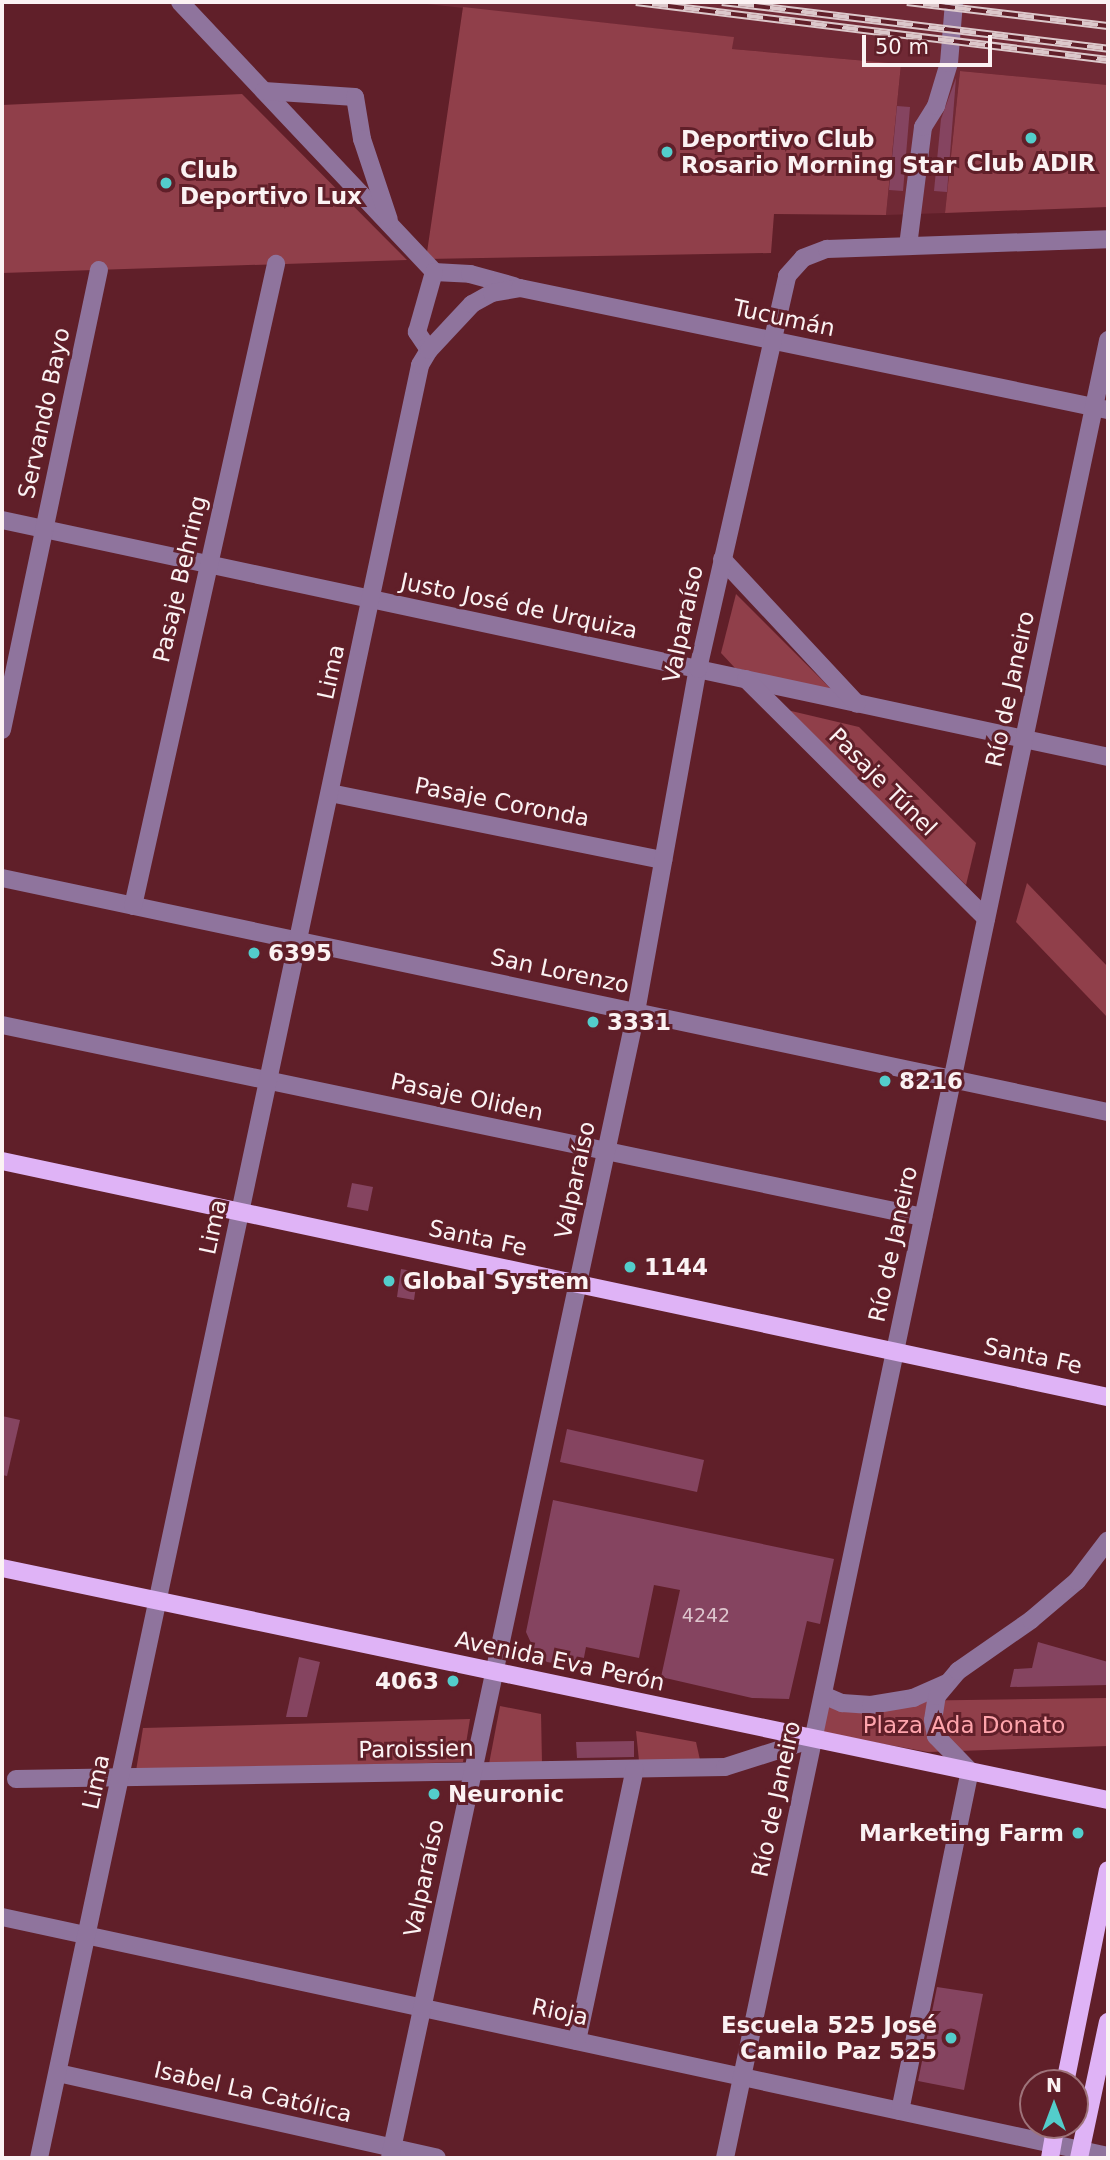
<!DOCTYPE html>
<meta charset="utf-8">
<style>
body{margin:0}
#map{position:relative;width:1110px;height:2160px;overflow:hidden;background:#601f29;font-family:"DejaVu Sans",sans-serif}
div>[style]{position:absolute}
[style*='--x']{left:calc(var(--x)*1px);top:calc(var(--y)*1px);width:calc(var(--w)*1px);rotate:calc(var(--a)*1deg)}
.built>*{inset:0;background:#702935}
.green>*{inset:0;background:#903f4a}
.building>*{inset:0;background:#854460}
.minor>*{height:18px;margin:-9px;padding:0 9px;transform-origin:9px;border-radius:9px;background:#8f749d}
.major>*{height:18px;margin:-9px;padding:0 9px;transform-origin:9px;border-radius:9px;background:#dfb3f6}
.rail>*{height:8px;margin-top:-4px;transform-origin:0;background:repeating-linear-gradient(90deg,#601f29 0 16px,#dcc8cb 0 32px);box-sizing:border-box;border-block:2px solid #dcc8cb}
.dots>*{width:19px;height:19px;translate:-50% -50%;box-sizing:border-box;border:4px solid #601f29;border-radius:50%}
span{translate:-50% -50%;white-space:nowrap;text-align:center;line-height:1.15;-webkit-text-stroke:6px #601f29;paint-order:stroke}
.number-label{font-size:19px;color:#dec6ce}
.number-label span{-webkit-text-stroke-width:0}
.poi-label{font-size:23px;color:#fbf2f3;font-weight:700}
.left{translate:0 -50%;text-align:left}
.right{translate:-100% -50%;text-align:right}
.street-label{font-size:23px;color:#fbf2f3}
.park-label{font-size:23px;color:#fea4ac}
.frame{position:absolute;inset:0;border:4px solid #fbf2f3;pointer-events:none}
.north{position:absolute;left:1019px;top:2069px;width:70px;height:70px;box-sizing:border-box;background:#601f29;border:2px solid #9e737a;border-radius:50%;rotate:0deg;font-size:19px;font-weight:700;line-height:28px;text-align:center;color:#fbf2f3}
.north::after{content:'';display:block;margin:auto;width:24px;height:32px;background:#53cdcb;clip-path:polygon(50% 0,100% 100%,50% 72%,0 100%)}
.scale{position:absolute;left:862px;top:35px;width:130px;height:32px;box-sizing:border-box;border:4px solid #fbf2f3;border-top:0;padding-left:9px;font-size:21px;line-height:24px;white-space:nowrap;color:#fbf2f3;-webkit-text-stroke:5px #601f29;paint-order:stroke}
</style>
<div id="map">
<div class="built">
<div style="clip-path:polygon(408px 2px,1108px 2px,1108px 85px,960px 71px,945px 213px,886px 215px,901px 64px,732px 49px,733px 37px)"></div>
</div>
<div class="green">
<div style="clip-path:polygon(463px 7px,734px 37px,732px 49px,901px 64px,886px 215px,774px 214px,771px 253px,426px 259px)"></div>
<div style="clip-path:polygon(960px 71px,1108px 85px,1108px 207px,945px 213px)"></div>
<div style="clip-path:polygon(242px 94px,407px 260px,2px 273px,2px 105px)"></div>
<div style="clip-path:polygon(736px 594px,834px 692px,735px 668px,721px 653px)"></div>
<div style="clip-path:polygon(787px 710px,859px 727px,976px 843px,966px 885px)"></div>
<div style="clip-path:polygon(1027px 883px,1108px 967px,1108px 1018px,1016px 922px)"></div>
<div style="clip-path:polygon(1108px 1698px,1108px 1746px,928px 1752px,823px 1733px,828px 1702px)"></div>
<div style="clip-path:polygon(500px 1706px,541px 1714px,542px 1763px,489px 1764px)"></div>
<div style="clip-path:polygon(470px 1719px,463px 1762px,136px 1771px,143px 1728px)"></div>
<div style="clip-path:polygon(636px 1731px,696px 1742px,700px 1760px,639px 1761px)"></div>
</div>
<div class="building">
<div style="clip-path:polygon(956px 78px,947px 192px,934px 191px,941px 119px)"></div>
<div style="clip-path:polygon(897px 106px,910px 107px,903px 191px,889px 190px)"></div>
<div style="clip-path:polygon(352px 1183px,373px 1187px,368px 1211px,347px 1207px)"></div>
<div style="clip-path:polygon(401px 1269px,418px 1272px,414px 1300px,397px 1297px)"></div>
<div style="clip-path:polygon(2px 1416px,20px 1420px,7px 1476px,2px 1475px)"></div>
<div style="clip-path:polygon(567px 1429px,704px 1460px,697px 1492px,560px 1462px)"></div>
<div style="clip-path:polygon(553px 1500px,834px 1559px,820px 1624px,807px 1621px,789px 1699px,752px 1698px,661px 1677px,680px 1590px,654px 1585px,639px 1658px,586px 1647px,582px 1668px,547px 1662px,536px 1654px,526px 1632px)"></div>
<div style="clip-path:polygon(1038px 1642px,1108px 1662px,1108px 1685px,1010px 1687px,1014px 1669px,1032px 1668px)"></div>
<div style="clip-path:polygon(299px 1657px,320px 1662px,307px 1717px,286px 1717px)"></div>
<div style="clip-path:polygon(634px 1741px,634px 1757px,577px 1758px,576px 1742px)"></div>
<div style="clip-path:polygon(937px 1987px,983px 1994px,964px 2090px,918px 2081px)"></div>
</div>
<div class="minor">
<div style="--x:180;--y:2;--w:371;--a:46.7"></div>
<div style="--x:434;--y:272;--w:36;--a:3"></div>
<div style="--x:470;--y:274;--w:46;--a:15.3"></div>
<div style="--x:264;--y:91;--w:91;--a:3.8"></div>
<div style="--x:355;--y:97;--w:43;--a:80.5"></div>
<div style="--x:362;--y:139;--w:85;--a:71.6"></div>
<div style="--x:908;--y:246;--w:120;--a:-82.8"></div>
<div style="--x:923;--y:127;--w:25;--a:-58"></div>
<div style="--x:936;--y:106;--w:45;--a:-73.2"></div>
<div style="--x:949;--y:63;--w:61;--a:-85.3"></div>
<div style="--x:429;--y:350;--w:22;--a:-124"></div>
<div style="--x:417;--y:332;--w:62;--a:-74.2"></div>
<div style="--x:2;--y:520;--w:1131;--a:12.09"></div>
<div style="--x:722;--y:559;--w:198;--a:47"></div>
<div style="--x:746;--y:679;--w:339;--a:44.9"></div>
<div style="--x:2;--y:730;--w:470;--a:-78.1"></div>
<div style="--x:330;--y:793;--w:340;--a:11.4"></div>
<div style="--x:2;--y:878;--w:1130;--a:11.95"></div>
<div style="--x:133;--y:906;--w:658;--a:-77.44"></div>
<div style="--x:2;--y:1025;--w:941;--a:11.78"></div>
<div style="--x:823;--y:1695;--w:21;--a:23"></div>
<div style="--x:842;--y:1703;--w:29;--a:4"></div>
<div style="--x:871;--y:1705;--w:43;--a:-9.5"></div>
<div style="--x:913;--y:1698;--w:36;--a:-24"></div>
<div style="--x:16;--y:1779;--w:709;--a:-0.97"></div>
<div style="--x:725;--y:1767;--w:92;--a:-17.7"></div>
<div style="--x:2;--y:1917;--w:1132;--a:12.19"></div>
<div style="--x:577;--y:2041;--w:278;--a:-78"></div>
<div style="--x:58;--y:2073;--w:388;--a:12.6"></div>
<div style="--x:900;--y:2111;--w:347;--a:-78.4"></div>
<div style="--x:970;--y:1771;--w:49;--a:-134.2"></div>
<div style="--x:936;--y:1736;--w:16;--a:-101"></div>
<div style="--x:933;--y:1720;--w:24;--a:-81"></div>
<div style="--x:937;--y:1696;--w:33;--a:-50"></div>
<div style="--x:958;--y:1671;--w:89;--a:-34.9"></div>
<div style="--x:1031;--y:1620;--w:60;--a:-40.3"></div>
<div style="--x:1077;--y:1581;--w:51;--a:-52.9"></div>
<div style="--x:39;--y:2158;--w:1833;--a:-78"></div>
<div style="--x:420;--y:365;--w:17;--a:-59"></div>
<div style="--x:429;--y:350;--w:63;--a:-46.9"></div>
<div style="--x:472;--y:304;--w:23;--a:-29"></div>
<div style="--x:492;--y:293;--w:28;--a:-10"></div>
<div style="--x:520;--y:288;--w:601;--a:11.72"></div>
<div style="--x:390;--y:2158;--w:1172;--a:-77.88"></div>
<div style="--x:636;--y:1012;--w:349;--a:-79.8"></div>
<div style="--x:698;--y:669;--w:403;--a:-77.2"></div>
<div style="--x:787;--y:276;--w:24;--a:-48"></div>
<div style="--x:803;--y:258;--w:26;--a:-21"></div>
<div style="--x:827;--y:249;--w:281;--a:-2"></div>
<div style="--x:725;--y:2158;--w:1858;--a:-78.1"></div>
</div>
<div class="major">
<div style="--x:2;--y:1161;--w:1131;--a:12.05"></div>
<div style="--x:2;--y:1568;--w:1130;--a:11.85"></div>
<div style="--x:1065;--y:2083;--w:217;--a:-78.6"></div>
<div style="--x:1050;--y:2158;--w:34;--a:-80"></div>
<div style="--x:1079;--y:2158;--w:139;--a:-78"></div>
</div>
<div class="rail">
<div style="--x:636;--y:2;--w:476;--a:7"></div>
<div style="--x:722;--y:2;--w:389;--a:6.9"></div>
<div style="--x:907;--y:2;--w:202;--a:6.8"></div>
</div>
<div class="dots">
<div style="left:1031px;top:138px;background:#53cdcb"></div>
<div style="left:667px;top:152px;background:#53cdcb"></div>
<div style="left:166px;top:183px;background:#53cdcb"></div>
<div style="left:254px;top:953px;background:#53cdcb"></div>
<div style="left:593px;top:1022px;background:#53cdcb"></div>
<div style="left:885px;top:1081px;background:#53cdcb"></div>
<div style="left:630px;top:1267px;background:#53cdcb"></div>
<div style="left:389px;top:1281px;background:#53cdcb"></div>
<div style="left:453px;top:1681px;background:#53cdcb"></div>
<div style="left:434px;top:1794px;background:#53cdcb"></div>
<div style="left:1078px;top:1833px;background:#53cdcb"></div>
<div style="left:951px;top:2038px;background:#53cdcb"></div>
</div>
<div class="number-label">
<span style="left:706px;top:1616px">4242</span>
</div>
<div class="poi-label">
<span class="left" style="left:681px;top:152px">Deportivo Club<br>Rosario Morning Star</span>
<span style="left:1031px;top:163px">Club ADIR</span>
<span class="left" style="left:180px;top:183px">Club<br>Deportivo Lux</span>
<span class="left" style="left:268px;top:953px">6395</span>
<span class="left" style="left:607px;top:1022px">3331</span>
<span class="left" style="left:899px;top:1081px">8216</span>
<span class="left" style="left:644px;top:1267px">1144</span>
<span class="left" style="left:403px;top:1281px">Global System</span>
<span class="right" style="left:439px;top:1681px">4063</span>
<span class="left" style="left:448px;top:1794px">Neuronic</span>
<span class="right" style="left:1064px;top:1833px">Marketing Farm</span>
<span class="right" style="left:937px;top:2038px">Escuela 525 José<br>Camilo Paz 525</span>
</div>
<div class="street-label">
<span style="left:784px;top:318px;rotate:12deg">Tucumán</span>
<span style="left:44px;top:413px;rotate:-78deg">Servando Bayo</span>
<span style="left:180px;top:579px;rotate:-77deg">Pasaje Behring</span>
<span style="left:519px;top:606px;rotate:12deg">Justo José de Urquiza</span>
<span style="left:683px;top:624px;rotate:-78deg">Valparaíso</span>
<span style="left:331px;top:672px;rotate:-78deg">Lima</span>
<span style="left:1010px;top:689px;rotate:-78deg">Río de Janeiro</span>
<span style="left:883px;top:782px;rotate:45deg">Pasaje Túnel</span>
<span style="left:502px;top:802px;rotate:11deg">Pasaje Coronda</span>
<span style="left:560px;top:971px;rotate:12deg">San Lorenzo</span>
<span style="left:467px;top:1097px;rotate:12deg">Pasaje Oliden</span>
<span style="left:575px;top:1180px;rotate:-78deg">Valparaíso</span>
<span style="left:213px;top:1227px;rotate:-78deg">Lima</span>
<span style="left:478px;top:1238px;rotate:12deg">Santa Fe</span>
<span style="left:893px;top:1244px;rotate:-78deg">Río de Janeiro</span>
<span style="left:1033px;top:1356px;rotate:12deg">Santa Fe</span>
<span style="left:560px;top:1661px;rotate:12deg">Avenida Eva Perón</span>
<span style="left:416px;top:1749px;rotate:-1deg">Paroissien</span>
<span style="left:96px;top:1782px;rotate:-78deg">Lima</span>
<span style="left:776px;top:1799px;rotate:-78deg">Río de Janeiro</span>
<span style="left:424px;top:1878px;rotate:-78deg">Valparaíso</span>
<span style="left:560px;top:2012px;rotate:12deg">Rioja</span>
<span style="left:253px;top:2092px;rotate:13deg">Isabel La Católica</span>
</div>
<div class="park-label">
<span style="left:964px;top:1725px">Plaza Ada Donato</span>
</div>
<div class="frame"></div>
<div class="north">N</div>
<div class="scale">50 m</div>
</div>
